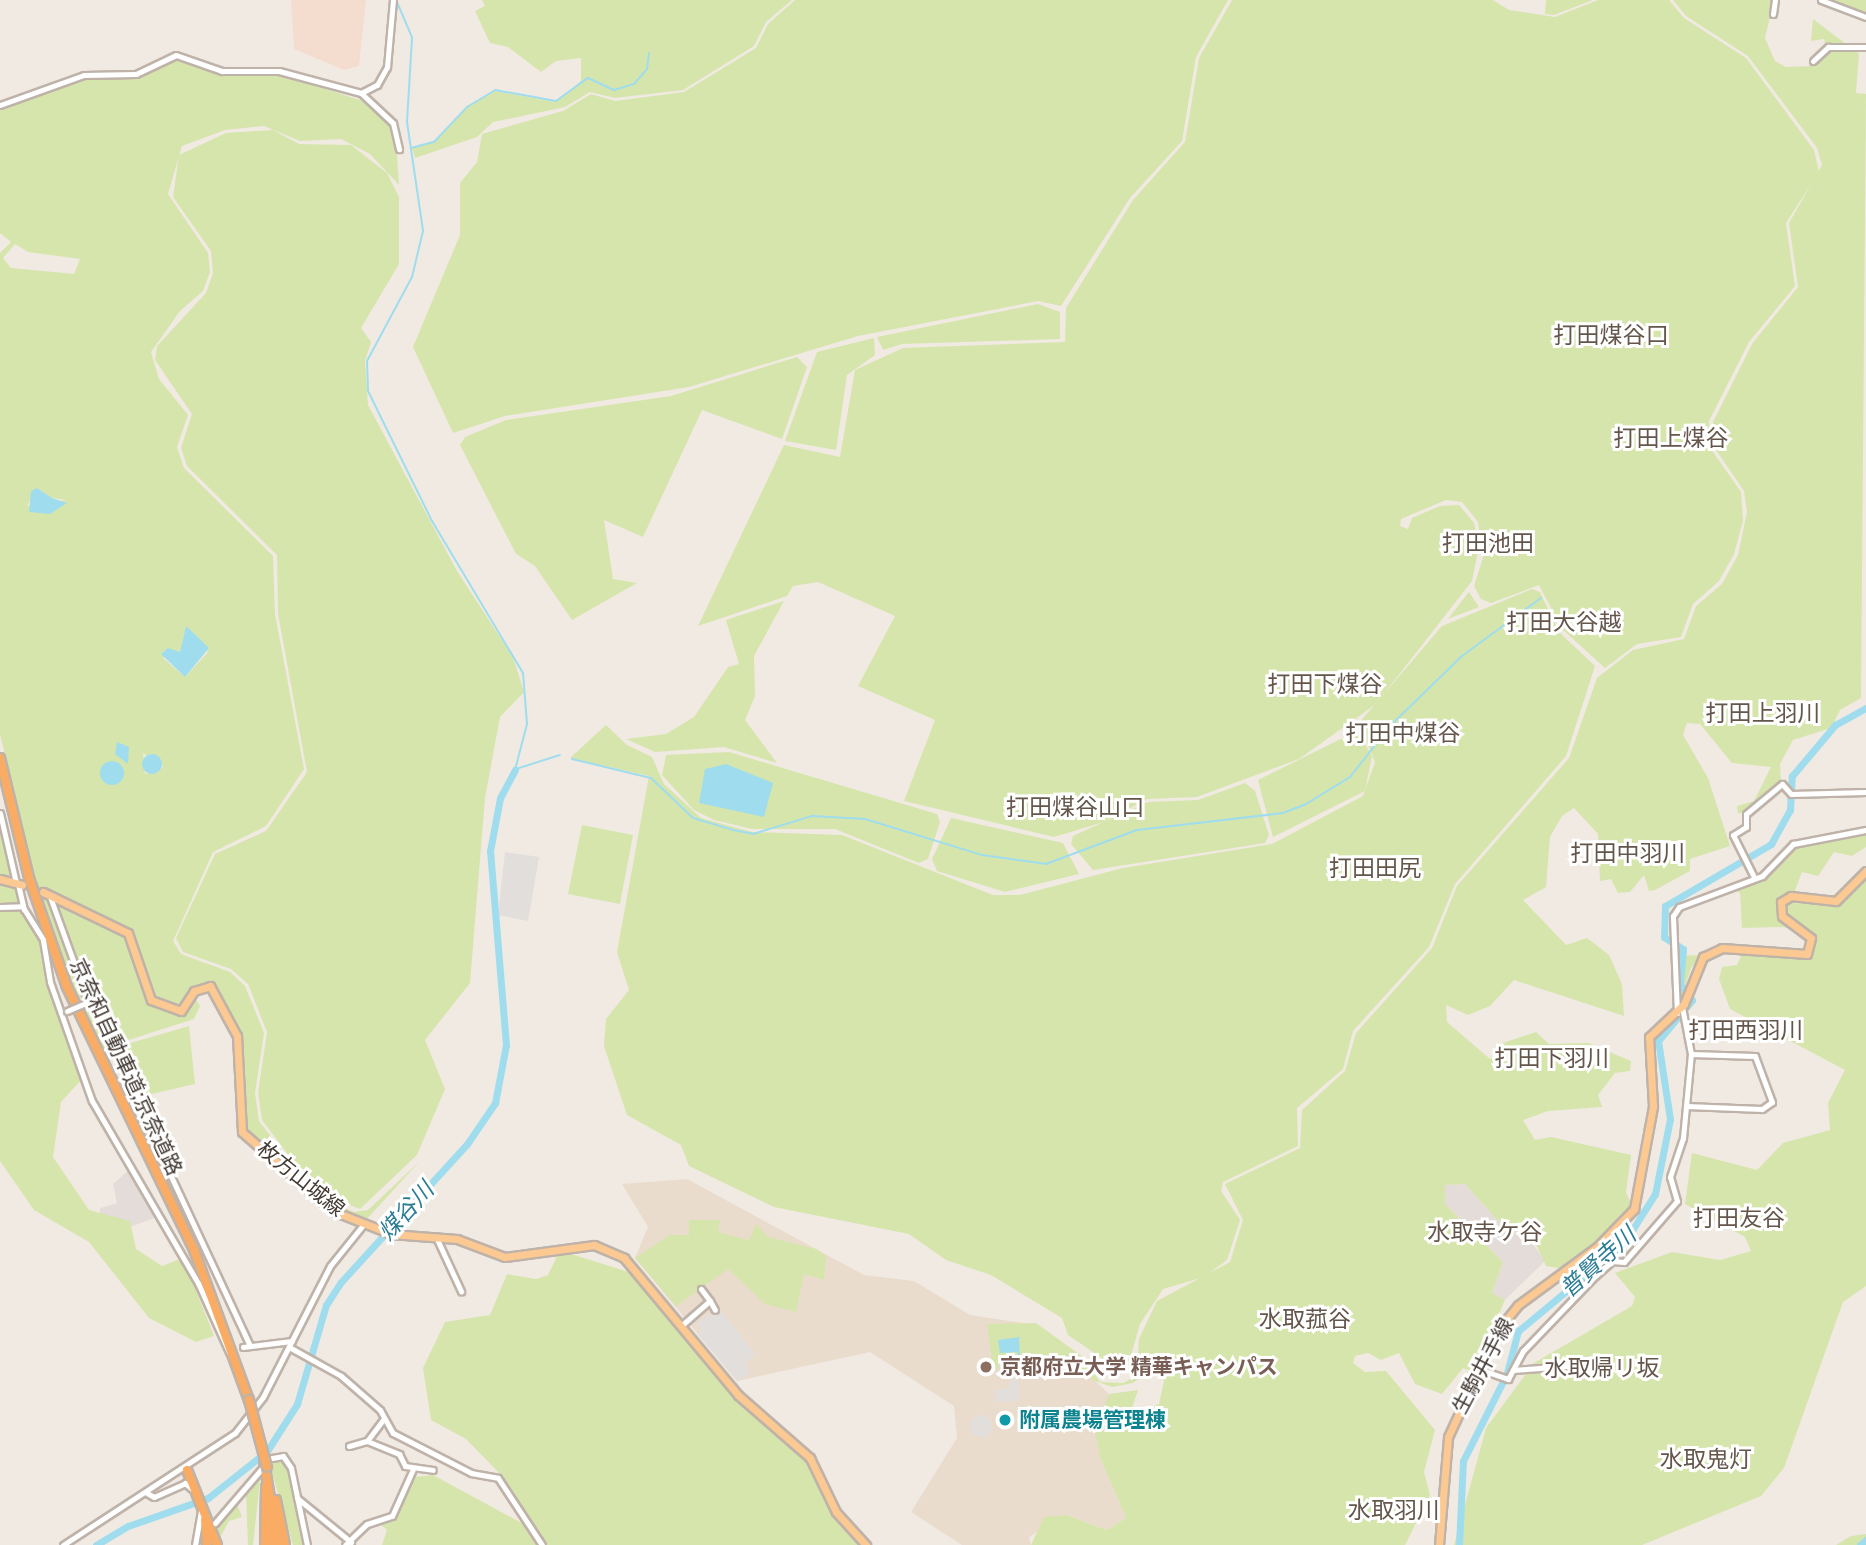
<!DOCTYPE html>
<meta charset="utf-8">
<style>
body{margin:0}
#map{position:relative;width:1866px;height:1545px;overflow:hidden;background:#f1eae3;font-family:"Public Sans","Noto Sans JP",sans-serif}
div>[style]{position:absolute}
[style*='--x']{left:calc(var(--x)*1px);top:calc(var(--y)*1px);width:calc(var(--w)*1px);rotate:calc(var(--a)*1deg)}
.commercial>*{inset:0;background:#f4dcce}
.industrial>*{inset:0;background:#e3dcd8}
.education>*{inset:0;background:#eadccd}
.green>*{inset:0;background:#d6e5ac}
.parking>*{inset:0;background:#e2dedc}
.round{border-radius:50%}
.water>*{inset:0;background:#9fddee}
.stream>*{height:2px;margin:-1px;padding:0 1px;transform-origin:1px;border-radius:1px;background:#9fddee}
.river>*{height:7px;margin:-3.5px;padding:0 3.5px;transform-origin:3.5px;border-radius:3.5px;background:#9fddee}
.roads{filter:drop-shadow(2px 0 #bfb3a9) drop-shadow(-2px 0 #bfb3a9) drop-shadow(0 2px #bfb3a9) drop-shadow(0 -2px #bfb3a9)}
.minor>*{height:5px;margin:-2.5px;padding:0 2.5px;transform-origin:2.5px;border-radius:2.5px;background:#fff}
.major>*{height:7px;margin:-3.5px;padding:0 3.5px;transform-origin:3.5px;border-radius:3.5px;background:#fcc992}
.highway>*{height:8px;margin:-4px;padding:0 4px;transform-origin:4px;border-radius:4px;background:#faac65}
.bridges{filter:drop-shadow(2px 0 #bfb3a9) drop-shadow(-2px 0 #bfb3a9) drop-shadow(0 2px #bfb3a9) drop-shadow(0 -2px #bfb3a9)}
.minor-bridge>*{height:5px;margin:-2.5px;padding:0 2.5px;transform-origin:2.5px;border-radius:2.5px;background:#fff}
.highway-bridge>*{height:8px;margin:-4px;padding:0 4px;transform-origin:4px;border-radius:4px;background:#faac65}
.dots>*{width:19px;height:19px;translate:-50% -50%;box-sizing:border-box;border:4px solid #fff;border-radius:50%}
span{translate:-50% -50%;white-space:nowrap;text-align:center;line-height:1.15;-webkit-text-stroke:6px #fff;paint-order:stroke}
.street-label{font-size:21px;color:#433a34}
.education-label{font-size:21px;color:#785e54;font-weight:700}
.left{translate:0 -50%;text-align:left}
.culture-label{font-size:21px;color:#0d838f;font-weight:700}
.neighbourhood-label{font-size:23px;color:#65564b}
.water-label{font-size:23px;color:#2b7c94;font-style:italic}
</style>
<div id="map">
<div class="commercial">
<div style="clip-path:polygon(291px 0,366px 0,359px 66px,344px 70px,294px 49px)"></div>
</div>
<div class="industrial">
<div style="clip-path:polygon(130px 1169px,157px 1217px,130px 1227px,130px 1221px,100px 1217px,100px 1208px,117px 1203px,113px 1184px)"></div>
<div style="clip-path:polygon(1465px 1184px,1497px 1220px,1521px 1227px,1545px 1261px,1505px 1300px,1492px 1293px,1503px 1262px,1445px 1204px,1445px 1185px)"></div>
</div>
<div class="education">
<div style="clip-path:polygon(687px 1179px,864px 1275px,914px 1281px,970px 1315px,1036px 1325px,1109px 1394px,1101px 1460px,1126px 1518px,1107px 1530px,1066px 1515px,1029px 1537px,1031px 1545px,962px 1545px,911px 1512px,957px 1438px,954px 1406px,870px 1352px,737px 1381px,635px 1258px,648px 1227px,622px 1184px)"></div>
</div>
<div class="green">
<div style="clip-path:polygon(482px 0,792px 0,766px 22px,754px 46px,683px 90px,615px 98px,590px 92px,565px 107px,493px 122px,477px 137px,415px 158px,412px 148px,434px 142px,467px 107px,495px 91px,556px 102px,581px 81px,581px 58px,556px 61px,541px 72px,508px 47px,490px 43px,475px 11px,485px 6px)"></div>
<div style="clip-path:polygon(795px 0,1228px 0,1196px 57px,1182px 141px,1130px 198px,1061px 306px,1038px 301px,858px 336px,689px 387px,505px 416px,453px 433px,413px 347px,460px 235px,460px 183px,477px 162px,482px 134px,563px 111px,591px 94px,615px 101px,684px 92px,756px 48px,768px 24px)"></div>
<div style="clip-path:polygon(1232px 0,1493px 0,1509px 10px,1555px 17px,1598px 0,1669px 0,1684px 18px,1746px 58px,1814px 150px,1819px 172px,1786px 223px,1795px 286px,1749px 342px,1709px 421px,1711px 449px,1741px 492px,1743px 521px,1734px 554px,1719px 581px,1693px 604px,1681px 637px,1637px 644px,1605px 668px,1562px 629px,1539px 585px,1491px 603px,1481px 599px,1474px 586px,1483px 558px,1478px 522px,1462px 502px,1446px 500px,1401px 519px,1400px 526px,1408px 529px,1412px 518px,1440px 506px,1459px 505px,1474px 523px,1479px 546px,1472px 581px,1376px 704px,1299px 759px,1197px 797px,1147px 799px,1104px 822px,1054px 837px,904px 801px,935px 720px,858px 686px,895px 616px,818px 582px,793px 586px,787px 596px,698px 626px,784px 445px,840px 457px,855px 370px,903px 348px,1065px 342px,1066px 308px,1133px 200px,1185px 142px,1199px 58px)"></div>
<div style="clip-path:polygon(1546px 0,1593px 0,1554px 15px,1545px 14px)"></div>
<div style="clip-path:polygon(1673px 0,1774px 0,1765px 38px,1775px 61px,1786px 67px,1812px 66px,1828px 53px,1824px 39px,1811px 41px,1813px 19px,1859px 54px,1856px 93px,1866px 94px,1861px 698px,1840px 710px,1831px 728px,1793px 740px,1780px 764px,1781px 783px,1750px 813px,1738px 813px,1737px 806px,1754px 801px,1771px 767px,1732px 763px,1700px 724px,1687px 723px,1683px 735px,1708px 778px,1730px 846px,1690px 859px,1690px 871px,1655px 890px,1649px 891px,1644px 875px,1630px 892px,1618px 893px,1611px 879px,1600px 881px,1598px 834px,1574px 808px,1562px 816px,1550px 837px,1546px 887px,1523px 900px,1566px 945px,1587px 938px,1609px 955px,1622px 984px,1624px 1016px,1514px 980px,1490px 1006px,1468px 1015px,1446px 1005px,1447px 1022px,1490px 1059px,1497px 1045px,1536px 1032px,1549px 1044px,1588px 1043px,1631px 1061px,1630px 1071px,1615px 1073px,1598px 1095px,1602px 1107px,1548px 1111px,1523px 1120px,1535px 1140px,1551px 1137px,1631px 1155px,1626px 1192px,1633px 1208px,1564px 1269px,1546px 1266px,1533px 1238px,1521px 1227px,1497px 1220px,1465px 1184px,1445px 1185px,1445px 1204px,1503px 1262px,1492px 1293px,1505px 1300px,1473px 1372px,1463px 1368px,1442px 1394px,1415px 1384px,1399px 1353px,1381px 1360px,1368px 1353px,1355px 1356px,1353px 1363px,1365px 1372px,1386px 1371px,1435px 1430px,1424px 1472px,1430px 1495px,1405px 1545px,1031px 1545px,1044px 1517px,1066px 1515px,1107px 1530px,1126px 1518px,1101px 1460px,1095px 1430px,1109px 1394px,1138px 1390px,1129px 1417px,1159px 1404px,1169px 1357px,1133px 1383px,1112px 1387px,1095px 1381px,1070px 1363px,993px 1369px,987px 1324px,1036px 1323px,1083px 1357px,1100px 1382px,1123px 1383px,1143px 1373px,1157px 1356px,1138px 1354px,1139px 1339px,1157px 1301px,1230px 1262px,1243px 1220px,1225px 1184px,1300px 1148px,1302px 1110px,1345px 1071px,1356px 1033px,1432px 948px,1457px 886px,1569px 758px,1597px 678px,1633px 650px,1684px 639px,1696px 606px,1722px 584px,1738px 555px,1747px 512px,1744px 491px,1714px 447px,1713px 422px,1752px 344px,1798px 287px,1789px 223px,1822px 165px,1817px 148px,1748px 56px,1686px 16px)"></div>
<div style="clip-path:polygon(1821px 0,1866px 0,1866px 19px,1829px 7px)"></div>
<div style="clip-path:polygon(evenodd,171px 59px,229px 76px,283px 76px,360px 100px,388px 120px,396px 139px,399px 185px,370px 154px,341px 139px,300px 141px,264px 126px,225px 130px,182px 146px,168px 194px,208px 253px,210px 272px,203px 291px,180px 311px,151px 352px,159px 379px,188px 415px,177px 447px,184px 468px,273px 556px,275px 614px,304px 769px,266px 826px,213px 852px,173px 941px,181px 954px,230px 972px,245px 986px,264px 1033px,255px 1093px,259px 1121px,291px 1163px,335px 1203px,354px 1212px,368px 1210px,420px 1161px,364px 1222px,335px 1208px,245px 1130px,240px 1036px,215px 988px,204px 983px,191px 989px,181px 1010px,152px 999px,132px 935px,37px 889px,0 734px,0 253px,11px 242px,0 233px,0 109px,85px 78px,137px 78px,171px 59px,15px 244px,28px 252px,80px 259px,74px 274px,11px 268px,3px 258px,15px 244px,171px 59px,37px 488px,52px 498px,66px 500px,27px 506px,37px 488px,171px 59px,186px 626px,208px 652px,185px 677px,163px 658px,180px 652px,186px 626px,171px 59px,143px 753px,163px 766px,162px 768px,145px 774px,143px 753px)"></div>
<div style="clip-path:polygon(273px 130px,299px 144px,351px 145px,387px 173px,399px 197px,399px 264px,361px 328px,371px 342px,365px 361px,368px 405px,457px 571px,513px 657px,524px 692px,500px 717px,485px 798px,470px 983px,425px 1040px,445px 1089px,417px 1155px,360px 1209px,337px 1200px,293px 1161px,262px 1120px,258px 1093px,267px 1032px,248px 984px,231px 969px,183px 952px,176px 938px,215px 854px,266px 831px,307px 772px,278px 614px,277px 555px,187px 466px,181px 448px,192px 414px,155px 360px,157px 346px,206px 293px,213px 273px,211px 251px,173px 197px,179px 155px,226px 133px)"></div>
<div style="clip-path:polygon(1038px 304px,1060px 312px,1060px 339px,902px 344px,883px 350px,877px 337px)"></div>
<div style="clip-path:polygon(874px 338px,875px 355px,847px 375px,836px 450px,785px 441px,817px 352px)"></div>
<div style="clip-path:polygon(797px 357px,807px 367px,782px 439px,702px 410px,643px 537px,604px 520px,613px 579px,637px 583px,572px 620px,535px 566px,516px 554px,460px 445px,465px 437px,506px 420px,671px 396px)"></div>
<div style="clip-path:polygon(1532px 589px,1540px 592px,1559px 632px,1595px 666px,1566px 756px,1455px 884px,1429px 947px,1353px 1031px,1343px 1069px,1297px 1108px,1298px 1146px,1223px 1182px,1221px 1191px,1240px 1220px,1227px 1260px,1204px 1277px,1163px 1289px,1140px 1324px,1128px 1366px,1112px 1365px,1068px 1335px,1062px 1318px,991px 1275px,946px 1260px,909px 1234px,774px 1207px,689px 1166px,681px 1145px,627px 1115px,604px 1046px,606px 1019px,629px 990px,617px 952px,649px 776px,570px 758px,606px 725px,627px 745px,652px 757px,664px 784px,701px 818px,752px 832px,842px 835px,993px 895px,1020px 895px,1123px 868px,1272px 844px,1363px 796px,1375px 762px,1359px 723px,1442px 626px)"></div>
<div style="clip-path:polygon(1469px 592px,1479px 607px,1448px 619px,1468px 593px)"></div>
<div style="clip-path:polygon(784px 601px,754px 656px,755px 696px,745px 720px,777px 763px,724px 747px,655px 752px,626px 739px,666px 734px,694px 717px,728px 667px,739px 664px,726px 620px)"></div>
<div style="clip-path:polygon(1357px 731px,1372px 756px,1365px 791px,1273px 837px,1258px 780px)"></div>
<div style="clip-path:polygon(729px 752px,937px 814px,940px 822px,928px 859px,919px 863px,835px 829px,752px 829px,714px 820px,694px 810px,662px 775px,666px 755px)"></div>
<div style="clip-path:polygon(1245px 783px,1255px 791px,1269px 835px,1265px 843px,1093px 870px,1071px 844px,1073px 836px,1148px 802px,1198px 800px)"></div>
<div style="clip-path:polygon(951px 818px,1063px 843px,1079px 874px,1005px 892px,937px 871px,932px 859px)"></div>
<div style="clip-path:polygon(0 820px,9px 858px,10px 879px,0 878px)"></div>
<div style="clip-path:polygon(582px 825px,633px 835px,620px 904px,568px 894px)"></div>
<div style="clip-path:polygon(1866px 831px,1866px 847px,1852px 856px,1834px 852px,1818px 876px,1802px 872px,1794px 893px,1779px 900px,1780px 918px,1806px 935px,1784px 927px,1742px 928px,1740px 893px,1731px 886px,1762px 877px,1793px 845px)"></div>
<div style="clip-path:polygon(1866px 874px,1866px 1286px,1843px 1302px,1784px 1468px,1761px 1496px,1642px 1545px,1454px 1545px,1486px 1428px,1534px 1363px,1632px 1306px,1635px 1297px,1615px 1273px,1672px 1252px,1720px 1260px,1751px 1251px,1745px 1237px,1685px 1204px,1692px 1153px,1757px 1170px,1783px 1143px,1830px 1130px,1828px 1103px,1845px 1070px,1730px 1009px,1719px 979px,1722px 967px,1737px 965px,1743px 952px,1810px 956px,1814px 936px,1784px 914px,1784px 903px,1837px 904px)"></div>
<div style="clip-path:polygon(0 882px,16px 885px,42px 941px,48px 982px,61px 1003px,82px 1079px,61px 1102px,53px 1157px,89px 1210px,130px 1221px,136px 1249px,162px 1266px,183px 1258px,214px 1336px,196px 1342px,149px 1318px,89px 1242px,34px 1210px,0 1161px)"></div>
<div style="clip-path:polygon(38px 892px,122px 930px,150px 1001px,182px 1013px,191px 1008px,193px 994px,200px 1006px,194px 1019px,104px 1048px,124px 1098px,77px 1000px)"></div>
<div style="clip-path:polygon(1701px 955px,1691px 968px,1678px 1007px,1677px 956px)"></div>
<div style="clip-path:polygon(189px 1026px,195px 1084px,134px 1098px,116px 1058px,120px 1046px)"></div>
<div style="clip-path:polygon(689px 1220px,720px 1220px,718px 1232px,749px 1240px,756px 1224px,768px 1237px,816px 1249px,826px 1256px,824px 1280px,804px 1274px,796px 1312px,765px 1304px,728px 1269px,676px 1306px,635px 1258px,670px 1235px,689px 1235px)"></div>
<div style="clip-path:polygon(568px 1253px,638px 1275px,674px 1310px,712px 1363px,808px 1459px,834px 1513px,863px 1545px,382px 1545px,387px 1530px,379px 1523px,393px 1516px,416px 1477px,433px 1475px,531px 1528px,502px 1476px,466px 1439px,431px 1420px,423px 1368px,445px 1322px,490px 1315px,507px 1274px,536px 1279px,548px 1275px,558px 1254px)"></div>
<div style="clip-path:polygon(278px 1459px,286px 1462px,303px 1545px,293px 1545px,270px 1466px)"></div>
<div style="clip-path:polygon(261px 1471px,253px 1545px,248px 1545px,246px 1494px)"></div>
<div style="clip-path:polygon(237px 1504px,242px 1517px,229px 1521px,221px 1536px,216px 1525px)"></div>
<div style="clip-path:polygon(1866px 1534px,1866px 1545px,1836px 1545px,1851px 1536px)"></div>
</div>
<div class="parking">
<div style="clip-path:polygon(505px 852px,539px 857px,528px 921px,498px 915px)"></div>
<div style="clip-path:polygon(719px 1308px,755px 1354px,745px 1364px,751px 1372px,737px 1381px,697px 1334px,702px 1330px,696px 1323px)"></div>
<div class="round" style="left:998px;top:1355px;width:16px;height:16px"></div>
<div style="clip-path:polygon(1010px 1371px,1018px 1371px,1019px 1401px,996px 1402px,995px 1389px,1010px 1389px)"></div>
<div class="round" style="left:970px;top:1415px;width:22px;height:22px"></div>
</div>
<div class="water">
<div style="clip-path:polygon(37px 488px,52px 498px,67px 503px,50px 514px,29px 512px,31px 491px)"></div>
<div style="clip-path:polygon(186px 626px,209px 648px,185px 677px,161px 654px,168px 648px,180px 652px)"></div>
<div style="clip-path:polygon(117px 742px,129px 747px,128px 764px,115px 754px)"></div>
<div class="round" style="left:142px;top:754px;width:20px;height:20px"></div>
<div class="round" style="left:100px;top:761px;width:24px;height:24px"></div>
<div style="clip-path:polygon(726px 764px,773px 783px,764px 817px,699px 803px,705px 769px)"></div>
<div style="clip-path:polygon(1020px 1337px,1019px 1340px,1020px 1363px,1017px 1352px,1000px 1353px,998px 1340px)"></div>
</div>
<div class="stream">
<div style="--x:397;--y:2;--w:39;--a:67"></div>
<div style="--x:412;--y:38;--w:84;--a:93.4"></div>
<div style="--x:407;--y:122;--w:110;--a:81.6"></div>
<div style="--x:423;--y:231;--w:47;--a:103.4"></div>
<div style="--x:412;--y:277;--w:95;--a:118.2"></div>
<div style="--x:367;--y:361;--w:30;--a:88"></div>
<div style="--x:368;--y:391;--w:145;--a:63.8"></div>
<div style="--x:432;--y:521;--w:177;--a:59.1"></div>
<div style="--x:523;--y:673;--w:51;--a:85.5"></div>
<div style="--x:527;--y:724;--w:48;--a:104.6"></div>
<div style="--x:411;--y:148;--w:24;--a:-15"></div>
<div style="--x:434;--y:142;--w:48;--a:-46.7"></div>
<div style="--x:467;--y:107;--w:33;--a:-31"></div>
<div style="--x:495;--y:90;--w:62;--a:10.2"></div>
<div style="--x:556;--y:101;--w:39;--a:-36"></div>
<div style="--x:588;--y:78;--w:29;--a:25"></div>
<div style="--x:614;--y:90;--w:21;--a:-17"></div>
<div style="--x:634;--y:84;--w:20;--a:-49"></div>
<div style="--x:647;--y:69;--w:16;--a:-83"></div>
<div style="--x:572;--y:759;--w:81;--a:13.5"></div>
<div style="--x:651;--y:778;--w:58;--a:43.6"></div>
<div style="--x:693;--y:818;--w:42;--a:16.7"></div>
<div style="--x:733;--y:830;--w:20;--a:11"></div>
<div style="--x:753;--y:834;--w:62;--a:-17"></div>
<div style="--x:812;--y:816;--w:53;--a:3.2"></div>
<div style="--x:865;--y:819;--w:122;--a:17.1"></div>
<div style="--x:982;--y:855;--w:65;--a:8"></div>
<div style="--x:1046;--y:864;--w:97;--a:-20.5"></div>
<div style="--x:1137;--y:830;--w:147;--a:-6.6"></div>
<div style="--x:1283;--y:813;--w:25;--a:-21"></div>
<div style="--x:1306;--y:804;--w:52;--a:-31.5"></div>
<div style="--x:1350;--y:777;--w:66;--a:-51.7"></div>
<div style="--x:1391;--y:725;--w:99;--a:-44.2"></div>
<div style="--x:1462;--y:656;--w:98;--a:-36.3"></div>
<div style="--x:516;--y:769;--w:46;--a:-17.7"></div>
</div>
<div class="river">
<div style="--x:96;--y:1545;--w:37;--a:-31"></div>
<div style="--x:128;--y:1526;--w:85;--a:-19.3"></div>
<div style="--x:208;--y:1498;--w:75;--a:-38.5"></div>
<div style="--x:267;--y:1451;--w:56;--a:-57.4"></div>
<div style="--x:297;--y:1404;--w:103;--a:-73.7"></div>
<div style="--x:326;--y:1305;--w:27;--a:-57"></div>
<div style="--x:341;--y:1282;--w:187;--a:-47.6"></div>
<div style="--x:467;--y:1144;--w:50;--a:-55.7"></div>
<div style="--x:495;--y:1103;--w:59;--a:-79.3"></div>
<div style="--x:506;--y:1045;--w:195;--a:-94.7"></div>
<div style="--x:490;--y:851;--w:54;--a:-79.3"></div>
<div style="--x:500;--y:798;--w:32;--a:-62"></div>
<div style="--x:1459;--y:1545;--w:84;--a:-87.3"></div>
<div style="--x:1463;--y:1461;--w:98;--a:-63.4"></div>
<div style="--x:1507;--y:1373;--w:43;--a:-75.3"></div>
<div style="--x:1518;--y:1331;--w:138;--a:-39.7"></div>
<div style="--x:1624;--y:1243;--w:58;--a:-57.7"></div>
<div style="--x:1655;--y:1194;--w:76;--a:-78.7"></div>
<div style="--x:1670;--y:1119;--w:79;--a:-98.7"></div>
<div style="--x:1658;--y:1041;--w:53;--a:-50.3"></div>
<div style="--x:1692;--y:1000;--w:20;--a:-127"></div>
<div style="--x:1680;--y:984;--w:35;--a:-85"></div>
<div style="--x:1683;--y:949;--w:22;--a:-148"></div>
<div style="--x:1664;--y:937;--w:31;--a:-88"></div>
<div style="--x:1665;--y:906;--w:123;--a:-30.3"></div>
<div style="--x:1771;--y:844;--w:39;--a:-61"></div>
<div style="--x:1790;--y:810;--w:34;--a:-87"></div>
<div style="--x:1792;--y:776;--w:67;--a:-49.9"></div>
<div style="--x:1835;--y:725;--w:35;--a:-29"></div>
<div style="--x:1860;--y:1545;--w:8;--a:-40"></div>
</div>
<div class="roads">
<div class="minor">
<div style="--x:1821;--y:0;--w:48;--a:20.7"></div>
<div style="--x:1773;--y:14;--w:14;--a:-82"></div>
<div style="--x:1813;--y:61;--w:21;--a:-43"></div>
<div style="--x:1828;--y:47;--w:38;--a:0"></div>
<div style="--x:361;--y:93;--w:44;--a:43.2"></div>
<div style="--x:393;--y:123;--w:27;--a:77"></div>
<div style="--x:0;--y:105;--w:89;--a:-19.7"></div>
<div style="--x:84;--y:75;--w:52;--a:-1.1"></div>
<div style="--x:136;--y:74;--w:44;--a:-25.4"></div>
<div style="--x:176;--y:55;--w:49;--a:19.2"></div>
<div style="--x:222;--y:71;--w:57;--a:0"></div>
<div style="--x:279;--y:71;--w:85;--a:15"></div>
<div style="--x:361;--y:93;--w:18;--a:-27"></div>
<div style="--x:377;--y:85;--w:21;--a:-61"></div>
<div style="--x:387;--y:67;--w:67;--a:-84.9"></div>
<div style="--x:0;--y:813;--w:72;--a:77.1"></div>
<div style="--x:1754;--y:877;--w:47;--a:-116.6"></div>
<div style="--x:1733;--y:835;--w:15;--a:-32"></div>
<div style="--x:1746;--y:827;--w:13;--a:-90"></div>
<div style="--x:1746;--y:814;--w:47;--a:-39.8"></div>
<div style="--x:1782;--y:784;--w:13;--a:48"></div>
<div style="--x:1791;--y:794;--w:75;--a:-1.5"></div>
<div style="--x:18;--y:884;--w:26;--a:77"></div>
<div style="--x:24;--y:909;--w:36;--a:58"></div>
<div style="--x:43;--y:940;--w:43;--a:80.5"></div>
<div style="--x:50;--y:982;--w:126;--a:70.6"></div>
<div style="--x:92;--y:1101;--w:211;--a:59.8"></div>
<div style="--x:198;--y:1283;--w:76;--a:65.8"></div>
<div style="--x:49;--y:894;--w:115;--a:70.1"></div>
<div style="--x:0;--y:907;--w:23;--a:-2"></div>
<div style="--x:1677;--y:1013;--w:97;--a:-92.4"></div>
<div style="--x:1673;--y:916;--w:11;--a:-56"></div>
<div style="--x:1679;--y:907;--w:89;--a:-20.5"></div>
<div style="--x:1762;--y:876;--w:45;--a:-45.9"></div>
<div style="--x:1793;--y:844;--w:74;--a:-10.9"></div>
<div style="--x:1686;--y:1106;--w:76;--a:2.3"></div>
<div style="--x:1762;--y:1109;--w:12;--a:-35"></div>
<div style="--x:1772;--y:1102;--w:49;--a:-110.3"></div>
<div style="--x:1755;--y:1056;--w:64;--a:-178.2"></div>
<div style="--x:148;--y:1127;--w:239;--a:65"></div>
<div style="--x:436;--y:1237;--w:60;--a:65.2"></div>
<div style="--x:701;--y:1289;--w:15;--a:53"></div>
<div style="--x:682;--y:1325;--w:37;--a:-41"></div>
<div style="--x:710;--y:1301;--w:10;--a:61"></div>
<div style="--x:243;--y:1347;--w:49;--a:-7"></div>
<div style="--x:289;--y:1347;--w:60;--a:29.1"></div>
<div style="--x:341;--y:1376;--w:52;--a:41.1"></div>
<div style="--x:380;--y:1410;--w:26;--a:61"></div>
<div style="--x:393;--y:1433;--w:88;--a:27.1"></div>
<div style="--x:471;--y:1473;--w:27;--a:10"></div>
<div style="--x:498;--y:1478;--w:80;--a:56.7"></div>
<div style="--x:1479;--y:1369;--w:31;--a:19"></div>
<div style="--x:1508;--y:1379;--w:32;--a:-62"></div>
<div style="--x:1523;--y:1351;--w:104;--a:-46.2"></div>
<div style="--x:1595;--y:1276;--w:23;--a:-41"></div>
<div style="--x:1612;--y:1261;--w:12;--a:5"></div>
<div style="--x:1624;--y:1262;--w:81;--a:-49"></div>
<div style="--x:1677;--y:1201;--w:25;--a:-106"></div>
<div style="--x:1670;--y:1177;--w:41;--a:-71.6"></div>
<div style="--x:1683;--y:1138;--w:84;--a:-84.6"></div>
<div style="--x:1691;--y:1054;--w:48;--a:-100.8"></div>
<div style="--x:1513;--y:1370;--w:94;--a:-4.3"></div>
<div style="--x:367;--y:1441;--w:26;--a:-53"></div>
<div style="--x:349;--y:1446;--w:19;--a:-16"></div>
<div style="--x:367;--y:1441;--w:35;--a:22"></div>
<div style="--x:399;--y:1454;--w:13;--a:63"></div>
<div style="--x:405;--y:1466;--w:28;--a:8"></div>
<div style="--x:272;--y:1458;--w:11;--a:-10"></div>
<div style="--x:283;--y:1456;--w:14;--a:56"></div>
<div style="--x:291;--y:1468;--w:79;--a:78.3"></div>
<div style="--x:147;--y:1493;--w:8;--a:30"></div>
<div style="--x:154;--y:1497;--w:34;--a:-24"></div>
<div style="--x:185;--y:1483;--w:9;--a:41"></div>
<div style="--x:297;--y:1498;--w:70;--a:39.2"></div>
<div style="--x:215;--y:1523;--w:74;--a:-49.4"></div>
<div style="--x:63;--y:1545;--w:205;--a:-33.1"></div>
<div style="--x:235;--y:1433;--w:46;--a:-52.1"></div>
<div style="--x:263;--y:1397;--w:147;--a:-62.9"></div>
<div style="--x:330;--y:1266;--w:53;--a:-51.2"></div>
<div style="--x:195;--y:1545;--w:35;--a:-80"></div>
<div style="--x:345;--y:1545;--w:30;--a:-44"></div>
<div style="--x:367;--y:1524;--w:26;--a:-18"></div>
<div style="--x:392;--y:1516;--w:51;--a:-65.9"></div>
</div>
<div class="major">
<div style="--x:0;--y:879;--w:23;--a:15"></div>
<div style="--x:43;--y:892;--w:94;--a:25.8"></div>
<div style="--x:128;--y:933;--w:71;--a:71.1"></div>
<div style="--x:151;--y:1000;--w:32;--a:20"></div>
<div style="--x:181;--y:1011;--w:24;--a:-57"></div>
<div style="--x:194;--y:991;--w:17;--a:-17"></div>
<div style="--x:210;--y:986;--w:57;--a:61.6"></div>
<div style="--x:237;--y:1036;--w:96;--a:87"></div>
<div style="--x:242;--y:1132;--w:121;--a:41"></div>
<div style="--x:333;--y:1211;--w:62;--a:21.6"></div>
<div style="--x:391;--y:1234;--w:66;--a:4.3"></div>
<div style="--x:457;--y:1239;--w:51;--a:20.6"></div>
<div style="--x:505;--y:1257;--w:90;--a:-7.7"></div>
<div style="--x:594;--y:1245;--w:33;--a:23"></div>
<div style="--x:624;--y:1258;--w:178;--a:50.2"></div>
<div style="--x:738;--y:1395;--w:96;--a:41.2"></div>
<div style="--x:810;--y:1458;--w:60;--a:64.3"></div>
<div style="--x:836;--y:1512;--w:45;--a:47.7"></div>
<div style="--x:1439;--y:1545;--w:108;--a:-85.2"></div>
<div style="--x:1448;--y:1437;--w:117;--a:-65.2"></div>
<div style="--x:1497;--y:1331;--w:33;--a:-51"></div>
<div style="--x:1518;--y:1305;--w:99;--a:-36.4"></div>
<div style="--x:1598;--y:1246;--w:52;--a:-45.8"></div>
<div style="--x:1634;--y:1209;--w:105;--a:-79.5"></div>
<div style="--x:1653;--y:1106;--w:69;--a:-93.3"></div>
<div style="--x:1649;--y:1037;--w:48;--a:-43.3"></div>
<div style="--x:1684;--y:1004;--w:51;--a:-68"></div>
<div style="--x:1703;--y:957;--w:21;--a:-25"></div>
<div style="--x:1722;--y:948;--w:85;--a:4"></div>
<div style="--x:1807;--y:954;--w:16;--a:-76"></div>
<div style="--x:1811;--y:938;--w:36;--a:-143"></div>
<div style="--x:1782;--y:916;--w:14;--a:-94"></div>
<div style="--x:1781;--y:902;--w:12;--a:-31"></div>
<div style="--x:1791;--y:896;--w:45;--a:6.3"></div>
<div style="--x:1836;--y:901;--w:42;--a:-45"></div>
</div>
<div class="highway">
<div style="--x:0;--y:758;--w:123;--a:76.4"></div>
<div style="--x:29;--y:878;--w:115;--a:70.8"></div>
<div style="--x:67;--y:987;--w:292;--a:64.2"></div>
<div style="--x:194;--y:1250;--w:160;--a:69.9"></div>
<div style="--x:264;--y:1462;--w:84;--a:80.4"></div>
<div style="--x:187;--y:1470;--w:81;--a:68.2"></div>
<div style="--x:276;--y:1500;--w:46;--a:78.7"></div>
<div style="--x:267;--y:1503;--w:42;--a:84.6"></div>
<div style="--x:205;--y:1520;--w:25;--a:85"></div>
<div style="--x:265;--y:1545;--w:58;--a:-89"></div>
</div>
</div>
<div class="bridges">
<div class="minor-bridge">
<div style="--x:67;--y:1011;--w:23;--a:-23"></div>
</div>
<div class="highway-bridge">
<div style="--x:249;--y:1400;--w:69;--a:75"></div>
</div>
</div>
<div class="dots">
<div style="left:986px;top:1367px;background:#8d6e63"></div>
<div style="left:1005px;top:1420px;background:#0f9aa8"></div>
</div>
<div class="street-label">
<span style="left:126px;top:1067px;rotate:65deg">京奈和自動車道;京奈道路</span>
<span style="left:301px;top:1179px;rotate:39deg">枚方山城線</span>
<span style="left:1483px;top:1366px;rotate:-62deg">生駒井手線</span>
</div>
<div class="education-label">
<span class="left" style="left:1000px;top:1367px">京都府立大学 精華キャンパス</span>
</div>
<div class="culture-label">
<span class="left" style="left:1019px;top:1420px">附属農場管理棟</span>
</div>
<div class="neighbourhood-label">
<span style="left:1611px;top:335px">打田煤谷口</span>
<span style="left:1671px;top:438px">打田上煤谷</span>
<span style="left:1488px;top:543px">打田池田</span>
<span style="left:1564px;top:622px">打田大谷越</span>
<span style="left:1325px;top:684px">打田下煤谷</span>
<span style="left:1763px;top:713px">打田上羽川</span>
<span style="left:1403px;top:733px">打田中煤谷</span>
<span style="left:1075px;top:807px">打田煤谷山口</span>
<span style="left:1628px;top:853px">打田中羽川</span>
<span style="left:1375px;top:868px">打田田尻</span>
<span style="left:1746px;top:1030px">打田西羽川</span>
<span style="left:1552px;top:1058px">打田下羽川</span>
<span style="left:1739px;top:1218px">打田友谷</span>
<span style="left:1485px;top:1232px">水取寺ケ谷</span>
<span style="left:1305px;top:1319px">水取菰谷</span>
<span style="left:1602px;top:1368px">水取帰リ坂</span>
<span style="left:1706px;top:1459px">水取鬼灯</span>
<span style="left:1394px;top:1510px">水取羽川</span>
</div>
<div class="water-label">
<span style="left:406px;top:1211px;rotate:-48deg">煤谷川</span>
<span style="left:1598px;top:1262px;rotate:-42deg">普賢寺川</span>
</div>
</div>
